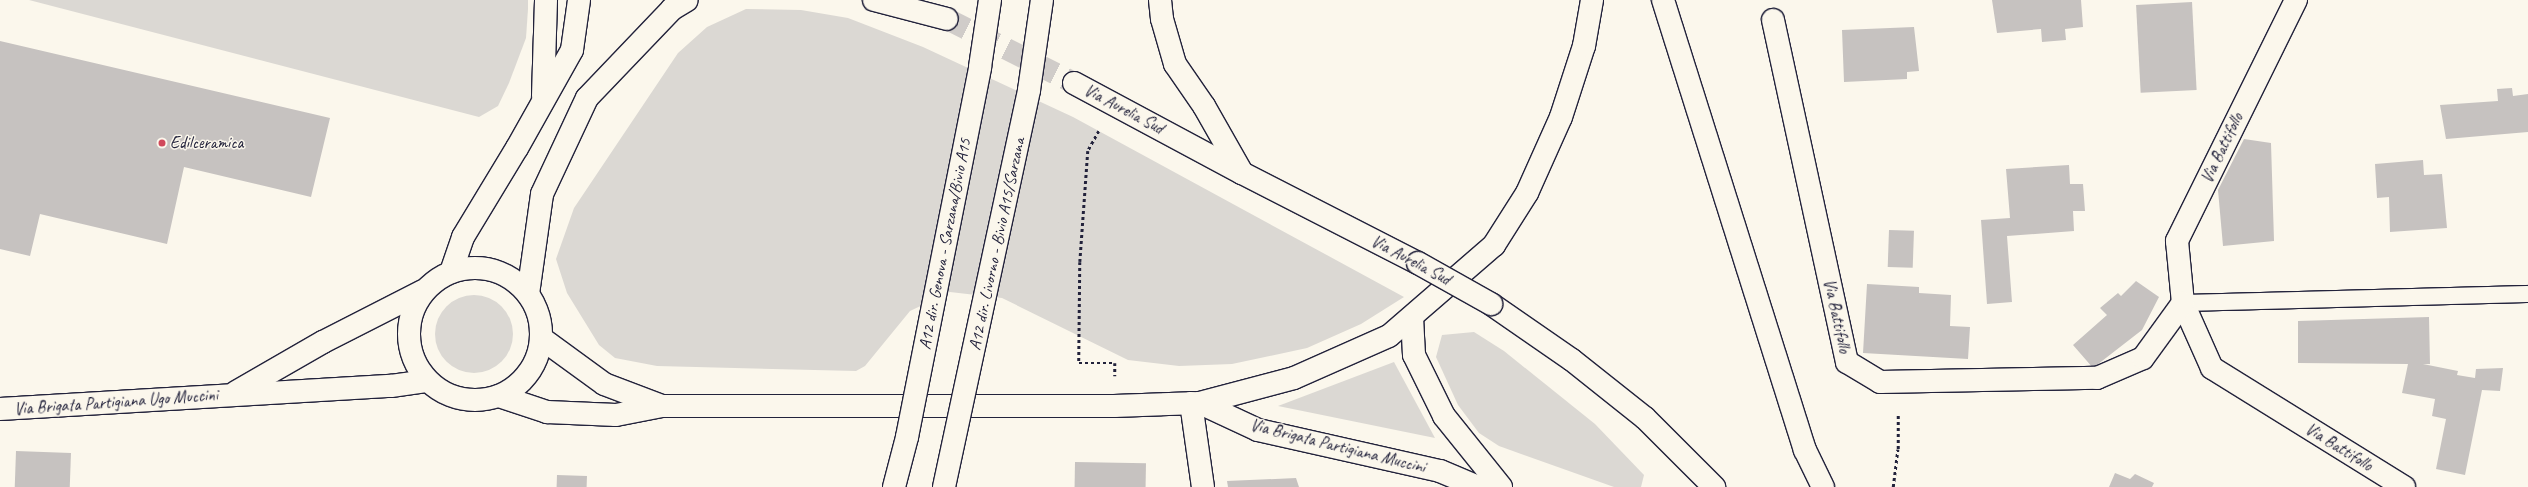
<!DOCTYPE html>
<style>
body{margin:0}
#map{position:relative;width:2528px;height:487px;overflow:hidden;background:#fbf7ec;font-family:Caveat,sans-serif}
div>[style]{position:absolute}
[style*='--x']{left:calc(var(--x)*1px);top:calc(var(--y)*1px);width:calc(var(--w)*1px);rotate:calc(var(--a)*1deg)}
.green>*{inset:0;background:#dbd8d3}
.round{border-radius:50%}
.building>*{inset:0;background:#c6c2c0;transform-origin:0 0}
.primary-tunnel>*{height:22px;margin-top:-11px;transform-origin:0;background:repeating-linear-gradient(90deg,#d0ccc9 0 22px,transparent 0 33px)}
.path>*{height:2.5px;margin-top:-1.25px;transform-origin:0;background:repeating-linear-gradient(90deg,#22223b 0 3px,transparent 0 6px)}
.roads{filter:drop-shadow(1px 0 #22223b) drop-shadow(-1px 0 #22223b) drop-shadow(0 1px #22223b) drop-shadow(0 -1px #22223b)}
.lane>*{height:16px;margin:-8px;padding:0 8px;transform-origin:8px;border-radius:8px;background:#fbf7ec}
.street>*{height:22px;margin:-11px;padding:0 11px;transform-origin:11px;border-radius:11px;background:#fbf7ec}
.secondary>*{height:22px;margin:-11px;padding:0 11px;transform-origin:11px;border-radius:11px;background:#fbf7ec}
.secondary>.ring{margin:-11px;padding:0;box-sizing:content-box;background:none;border:22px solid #fbf7ec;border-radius:50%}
.primary>*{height:22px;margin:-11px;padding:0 11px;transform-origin:11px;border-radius:11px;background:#fbf7ec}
.highway>*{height:22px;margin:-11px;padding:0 11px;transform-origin:11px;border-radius:11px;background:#fbf7ec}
.bridges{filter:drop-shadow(1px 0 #22223b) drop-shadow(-1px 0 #22223b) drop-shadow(0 1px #22223b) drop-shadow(0 -1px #22223b)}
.primary-bridge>*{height:22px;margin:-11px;padding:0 11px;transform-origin:11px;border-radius:11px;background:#fbf7ec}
.highway-bridge>*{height:22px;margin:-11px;padding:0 11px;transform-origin:11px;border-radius:11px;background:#fbf7ec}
.dots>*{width:11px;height:11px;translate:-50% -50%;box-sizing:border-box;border:2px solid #fbf7ec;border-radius:50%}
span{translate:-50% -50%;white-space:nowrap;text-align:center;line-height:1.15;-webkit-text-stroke:3px #fbf7ec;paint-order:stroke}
.street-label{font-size:17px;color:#22223b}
.poi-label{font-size:17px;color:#22223b}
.left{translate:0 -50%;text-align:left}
</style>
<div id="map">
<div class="green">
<div style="clip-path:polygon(29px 0,528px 0,528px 9px,526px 38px,509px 83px,498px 106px,479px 117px)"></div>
<div style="clip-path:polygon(746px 9px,801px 10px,848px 18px,923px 47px,1073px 117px,1404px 297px,1361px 324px,1307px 348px,1232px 364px,1179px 366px,1128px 360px,1002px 298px,950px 292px,910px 311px,865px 366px,856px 371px,657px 366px,615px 358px,599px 345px,567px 293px,556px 259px,574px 208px,678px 53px,707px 27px)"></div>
<div class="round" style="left:435px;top:295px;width:78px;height:78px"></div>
<div style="clip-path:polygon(1474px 332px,1504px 351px,1595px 424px,1644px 475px,1641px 487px,1614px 487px,1499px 446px,1479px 433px,1458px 405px,1436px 357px,1442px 335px)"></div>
<div style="clip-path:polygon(1394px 362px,1435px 438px,1278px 406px)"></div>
</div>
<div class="building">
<div style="clip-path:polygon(1992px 0,2081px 0,2083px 27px,2065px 29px,2066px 40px,2042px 42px,2041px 29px,1997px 33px)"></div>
<div style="left:2192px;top:2px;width:88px;height:56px;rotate:87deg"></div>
<div style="clip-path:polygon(1914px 27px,1919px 71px,1907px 72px,1907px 79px,1844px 82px,1842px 30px)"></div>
<div style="clip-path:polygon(0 41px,330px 118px,311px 197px,184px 167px,167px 244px,40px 214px,30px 256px,0 249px)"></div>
<div style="clip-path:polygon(2512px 88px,2513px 96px,2528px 94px,2528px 132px,2446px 139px,2440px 105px,2498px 101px,2497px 89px)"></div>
<div style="clip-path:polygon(2244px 139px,2271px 143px,2274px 241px,2223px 246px,2218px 190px)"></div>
<div style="clip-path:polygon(2423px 160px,2424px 175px,2442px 174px,2447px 228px,2390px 232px,2389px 197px,2377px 198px,2375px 164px)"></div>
<div style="clip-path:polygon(2069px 165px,2070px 184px,2083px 184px,2085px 211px,2073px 211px,2074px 231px,2007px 236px,2012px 302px,1987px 304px,1981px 220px,2010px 218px,2006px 169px)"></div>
<div style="left:1889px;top:230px;width:25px;height:37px;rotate:2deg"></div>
<div style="clip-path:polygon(2136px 281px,2159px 297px,2142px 330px,2093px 368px,2073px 345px,2107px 315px,2100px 308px,2118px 293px,2121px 296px)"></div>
<div style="clip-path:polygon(1867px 284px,1919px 287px,1919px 293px,1951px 295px,1950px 326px,1970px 327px,1968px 359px,1863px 353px)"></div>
<div style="clip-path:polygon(2429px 317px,2430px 364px,2423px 364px,2458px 371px,2457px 375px,2475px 378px,2476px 369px,2503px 368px,2500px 391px,2482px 390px,2465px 475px,2436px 469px,2446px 419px,2432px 416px,2435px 399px,2402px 393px,2408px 364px,2298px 363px,2298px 321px)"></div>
<div style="left:16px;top:451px;width:55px;height:36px;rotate:2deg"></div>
<div style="left:1075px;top:462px;width:71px;height:25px;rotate:1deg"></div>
<div style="clip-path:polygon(2115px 473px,2130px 479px,2135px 474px,2154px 483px,2152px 487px,2109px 487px)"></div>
<div style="left:557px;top:475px;width:30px;height:12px;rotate:2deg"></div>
<div style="clip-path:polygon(1296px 478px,1299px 487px,1228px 487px,1227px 481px)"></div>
</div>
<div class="primary-tunnel">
<div style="--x:947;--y:19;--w:142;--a:26.7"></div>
</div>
<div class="path">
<div style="--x:1099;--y:131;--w:23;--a:119"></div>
<div style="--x:1088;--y:151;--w:111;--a:94.1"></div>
<div style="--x:1080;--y:262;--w:101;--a:90.6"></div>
<div style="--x:1079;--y:363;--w:36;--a:0"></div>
<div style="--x:1115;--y:363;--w:13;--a:90"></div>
<div style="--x:1893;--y:487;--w:38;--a:-83"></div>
<div style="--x:1898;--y:449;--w:36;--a:-90"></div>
</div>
<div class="roads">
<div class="lane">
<div style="--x:2183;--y:303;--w:345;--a:-1.5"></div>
</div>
<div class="street">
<div style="--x:2296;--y:0;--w:269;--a:116.3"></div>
<div style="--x:2177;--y:241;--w:62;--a:84.5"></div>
<div style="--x:2183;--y:303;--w:71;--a:66"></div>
<div style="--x:2212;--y:368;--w:226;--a:31.8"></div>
<div style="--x:1773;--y:20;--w:350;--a:77.8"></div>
<div style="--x:1847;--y:362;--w:39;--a:31"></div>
<div style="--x:1880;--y:382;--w:217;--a:-1.1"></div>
<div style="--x:2097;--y:378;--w:50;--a:-23.5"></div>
<div style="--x:2143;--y:358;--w:68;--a:-54"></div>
<div style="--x:1412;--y:317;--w:38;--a:87"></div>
<div style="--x:1414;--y:355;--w:68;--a:63.8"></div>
<div style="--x:1444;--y:416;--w:91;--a:51.2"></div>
<div style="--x:1191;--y:403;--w:85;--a:81.9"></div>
<div style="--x:1200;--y:403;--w:64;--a:25"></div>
<div style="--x:1258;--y:430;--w:187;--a:12.7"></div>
<div style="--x:1440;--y:471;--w:41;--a:22.8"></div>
</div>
<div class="secondary">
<div style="--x:1160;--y:0;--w:19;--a:84"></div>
<div style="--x:1162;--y:19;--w:47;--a:73.9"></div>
<div style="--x:1175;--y:64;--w:51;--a:55.4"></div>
<div style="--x:1204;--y:106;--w:77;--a:60.4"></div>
<div style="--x:543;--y:96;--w:96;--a:-88.2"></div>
<div class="ring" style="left:409px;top:268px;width:110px;height:110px"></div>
<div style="--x:451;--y:272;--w:37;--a:-71"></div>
<div style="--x:463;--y:237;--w:104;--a:-58.8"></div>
<div style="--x:517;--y:148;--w:112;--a:-60.7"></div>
<div style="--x:572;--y:50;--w:50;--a:-82"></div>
<div style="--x:528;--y:294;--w:101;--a:-82"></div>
<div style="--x:542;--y:194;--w:106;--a:-64.9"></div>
<div style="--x:587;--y:98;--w:123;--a:-46.3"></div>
<div style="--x:672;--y:9;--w:17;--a:-31"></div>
<div style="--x:541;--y:338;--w:78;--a:36.1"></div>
<div style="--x:604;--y:384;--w:62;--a:20.8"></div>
<div style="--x:236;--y:392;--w:100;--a:-29.9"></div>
<div style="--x:323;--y:342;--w:112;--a:-27"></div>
<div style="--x:499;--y:396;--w:51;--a:18.4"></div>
<div style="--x:547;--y:412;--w:69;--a:2.5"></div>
<div style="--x:616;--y:415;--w:47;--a:-11.1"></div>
<div style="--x:662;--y:406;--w:452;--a:0"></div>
<div style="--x:1114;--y:406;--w:86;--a:-2"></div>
<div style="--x:1200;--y:403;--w:97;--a:-14.9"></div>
<div style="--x:1294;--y:378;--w:104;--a:-23.9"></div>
<div style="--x:1389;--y:336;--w:139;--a:-40.9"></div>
<div style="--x:1494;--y:245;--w:62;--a:-57.6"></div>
<div style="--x:1527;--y:193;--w:83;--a:-65.9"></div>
<div style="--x:1561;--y:117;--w:75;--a:-72.1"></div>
<div style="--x:1584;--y:46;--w:47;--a:-80.1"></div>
<div style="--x:0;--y:409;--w:392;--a:-3.4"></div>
<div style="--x:391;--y:386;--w:37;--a:-8"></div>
</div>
<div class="primary">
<div style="--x:874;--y:0;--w:75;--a:14.6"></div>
<div style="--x:1074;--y:83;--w:191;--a:28.2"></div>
<div style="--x:1242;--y:173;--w:198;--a:27.1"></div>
<div style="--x:1491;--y:304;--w:98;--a:34.7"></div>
<div style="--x:1572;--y:360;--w:93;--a:38.5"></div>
<div style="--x:1645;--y:418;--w:98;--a:45"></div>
</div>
<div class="highway">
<div style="--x:1663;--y:0;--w:472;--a:72.5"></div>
<div style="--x:1805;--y:450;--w:41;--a:64.1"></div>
</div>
</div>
<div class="bridges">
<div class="primary-bridge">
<div style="--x:1418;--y:263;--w:84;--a:29.3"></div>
</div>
<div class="highway-bridge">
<div style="--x:894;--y:487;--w:52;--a:-75.4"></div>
<div style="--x:907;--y:437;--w:377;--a:-78.8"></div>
<div style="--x:980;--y:67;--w:68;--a:-81.5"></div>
<div style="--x:944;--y:487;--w:406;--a:-77.9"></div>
<div style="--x:1029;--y:90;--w:91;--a:-81.8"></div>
</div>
</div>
<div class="dots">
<div style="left:162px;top:143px;background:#d1495b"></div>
</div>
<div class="street-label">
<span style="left:1124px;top:109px;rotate:28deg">Via Aurelia Sud</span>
<span style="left:2222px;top:148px;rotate:-64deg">Via Battifollo</span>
<span style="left:945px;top:244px;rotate:-79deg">A12 dir. Genova - Sarzana/Bivio A15</span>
<span style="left:997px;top:244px;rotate:-78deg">A12 dir. Livorno - Bivio A15/Sarzana</span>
<span style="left:1411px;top:260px;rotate:28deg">Via Aurelia Sud</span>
<span style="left:1837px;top:316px;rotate:78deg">Via Battifollo</span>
<span style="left:116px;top:402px;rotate:-4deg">Via Brigata Partigiana Ugo Muccini</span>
<span style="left:1338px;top:446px;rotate:14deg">Via Brigata Partigiana Muccini</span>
<span style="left:2339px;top:447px;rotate:32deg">Via Battifollo</span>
</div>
<div class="poi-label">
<span class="left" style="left:170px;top:143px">Edilceramica</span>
</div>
</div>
